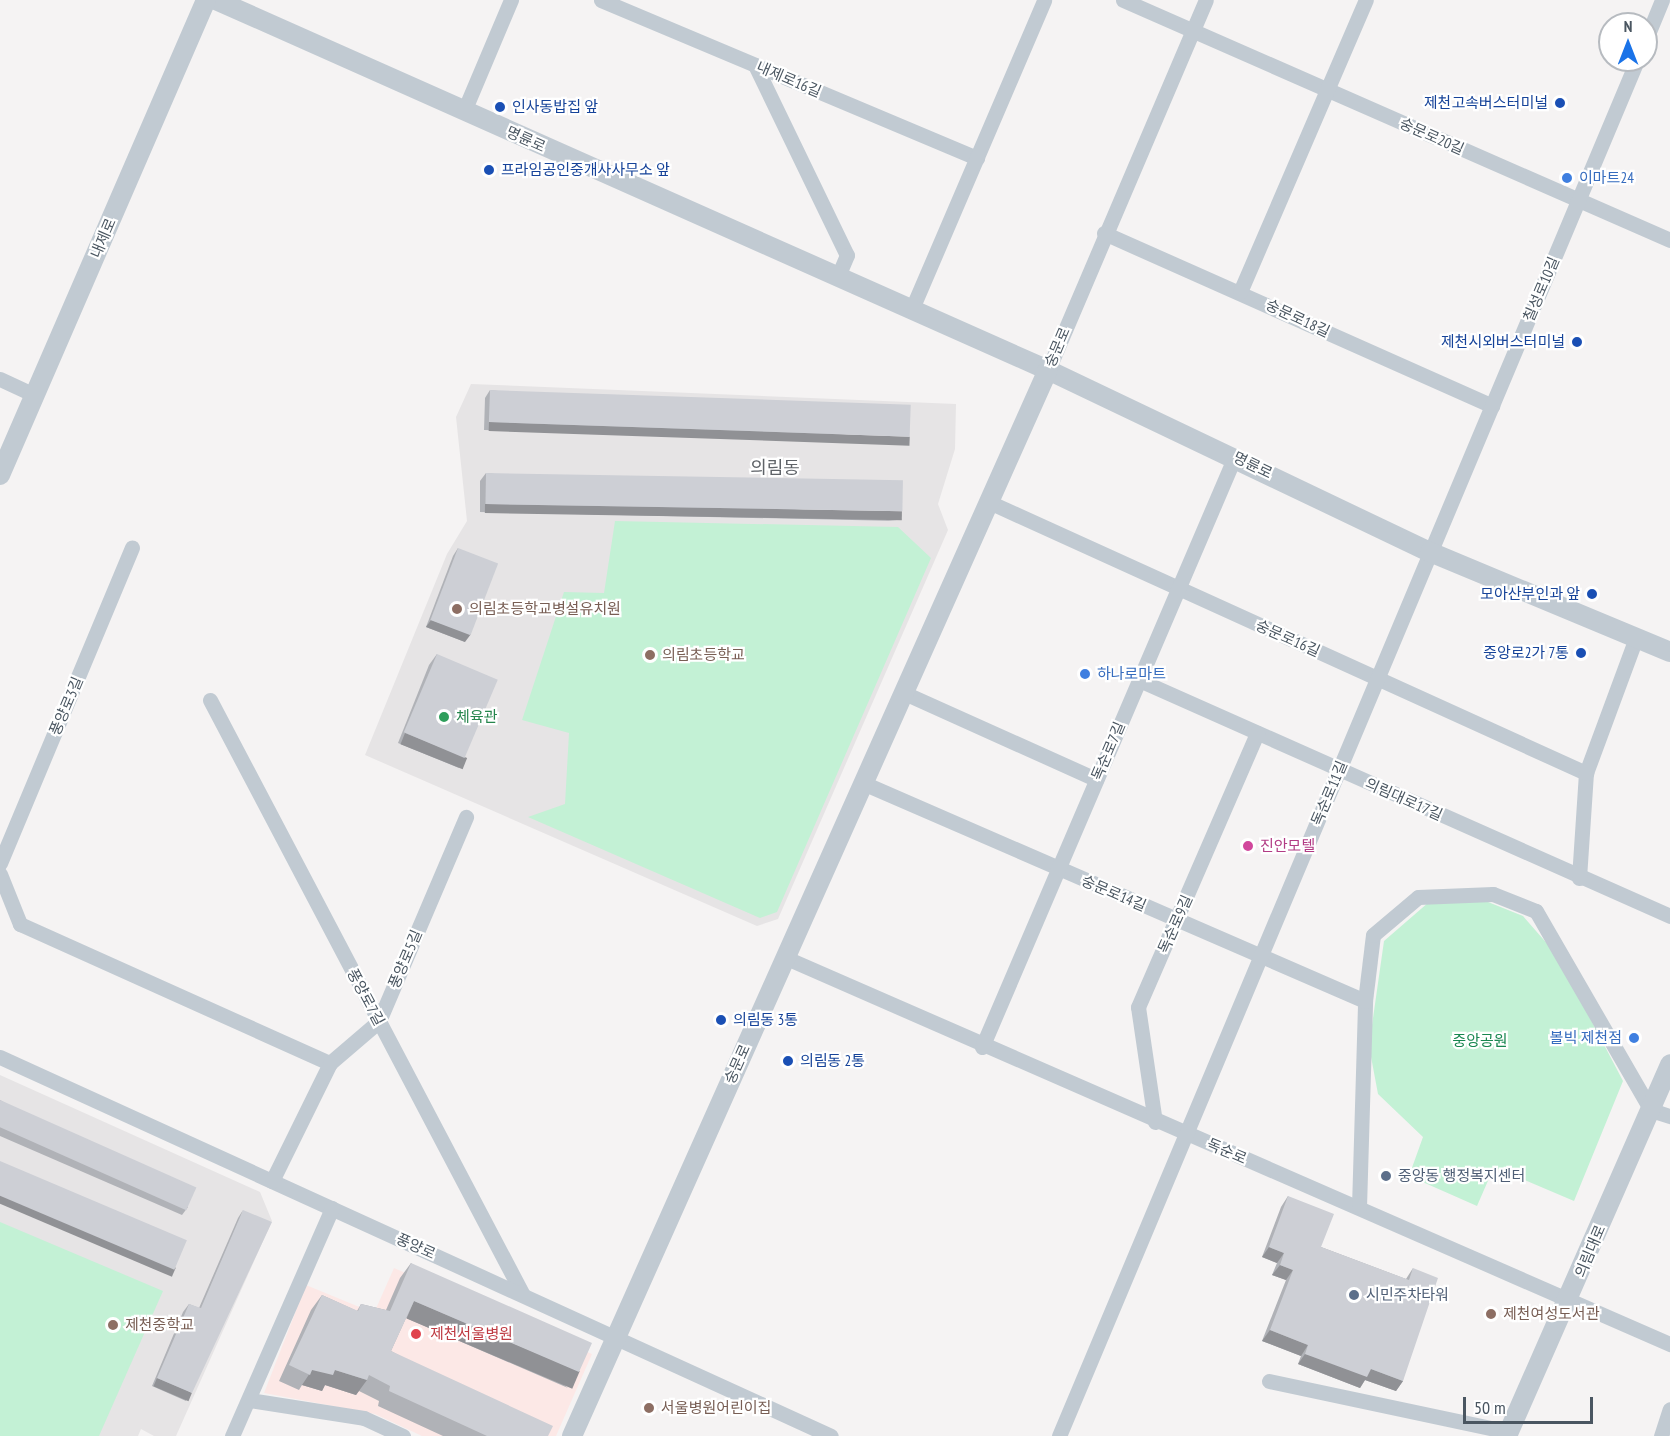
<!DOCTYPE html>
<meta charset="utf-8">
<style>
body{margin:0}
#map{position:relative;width:1670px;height:1436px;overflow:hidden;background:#f5f3f3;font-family:"PT Sans Narrow","Noto Sans KR",sans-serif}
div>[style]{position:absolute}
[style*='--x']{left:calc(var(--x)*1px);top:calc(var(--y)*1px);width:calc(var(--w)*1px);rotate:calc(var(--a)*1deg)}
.education>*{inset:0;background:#e6e4e5}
.medical>*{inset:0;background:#fce8e6}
.green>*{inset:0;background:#c3f1d5}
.minor>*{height:15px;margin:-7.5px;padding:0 7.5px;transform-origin:7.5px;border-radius:7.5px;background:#c1cad2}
.tertiary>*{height:20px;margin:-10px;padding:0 10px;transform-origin:10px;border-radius:10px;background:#c1cad2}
.wall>*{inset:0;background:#b0b2b7}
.shaded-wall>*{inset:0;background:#909195;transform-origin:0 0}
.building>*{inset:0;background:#cdcfd5;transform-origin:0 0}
.dots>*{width:16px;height:16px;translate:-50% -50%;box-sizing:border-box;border:3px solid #fff;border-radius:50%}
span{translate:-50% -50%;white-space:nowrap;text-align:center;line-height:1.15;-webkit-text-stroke:4.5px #fff;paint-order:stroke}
.street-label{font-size:15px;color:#4a5661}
.transit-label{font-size:15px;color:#164399}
.right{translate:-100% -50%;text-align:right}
.left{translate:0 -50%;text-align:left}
.shop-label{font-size:15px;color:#366cbe}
.education-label{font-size:15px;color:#785e54}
.leisure-label{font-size:15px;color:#27864d}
.hotel-label{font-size:15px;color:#b23c85}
.park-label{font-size:15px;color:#17864f}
.service-label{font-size:15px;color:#4e5e75}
.health-label{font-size:15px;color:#be3a42}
.quarter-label{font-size:18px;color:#5f6368}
.north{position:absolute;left:1598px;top:12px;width:60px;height:60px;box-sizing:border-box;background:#fff;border:2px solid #b7bbc0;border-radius:50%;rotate:0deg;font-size:16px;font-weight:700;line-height:24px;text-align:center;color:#4a5661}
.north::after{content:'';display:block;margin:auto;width:21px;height:27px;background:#1a73e8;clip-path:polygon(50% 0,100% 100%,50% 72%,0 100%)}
.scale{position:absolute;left:1463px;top:1397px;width:130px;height:27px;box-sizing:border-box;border:3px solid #4a5661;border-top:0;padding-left:8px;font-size:18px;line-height:21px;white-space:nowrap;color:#4a5661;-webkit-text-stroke:4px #fff;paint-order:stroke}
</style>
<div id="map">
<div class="education">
<div style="clip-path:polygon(471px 384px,956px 404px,955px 449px,938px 504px,948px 530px,778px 919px,757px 926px,365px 755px,447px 554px,467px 521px,456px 417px)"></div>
<div style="clip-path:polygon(0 1075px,260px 1192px,272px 1221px,176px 1436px,154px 1436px,141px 1429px,138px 1436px,0 1436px)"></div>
</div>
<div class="medical">
<div style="clip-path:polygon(394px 1268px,592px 1354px,556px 1436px,422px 1436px,375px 1414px,264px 1393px,306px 1285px,374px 1313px)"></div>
</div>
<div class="green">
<div style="clip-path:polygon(615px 521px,898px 527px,931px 558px,777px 912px,760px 918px,528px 817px,565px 804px,569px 733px,522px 720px,564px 592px,604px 593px)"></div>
<div style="clip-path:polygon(1429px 902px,1488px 902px,1523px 916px,1557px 955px,1623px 1081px,1574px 1201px,1494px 1167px,1477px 1206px,1409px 1176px,1423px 1137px,1378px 1094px,1369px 1046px,1384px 941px)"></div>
<div style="clip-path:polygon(0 1222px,163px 1291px,99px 1436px,0 1436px)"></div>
</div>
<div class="minor">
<div style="--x:601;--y:0;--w:408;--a:22.8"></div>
<div style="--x:1123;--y:0;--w:597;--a:23.69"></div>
<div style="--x:1646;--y:39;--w:42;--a:-67.7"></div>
<div style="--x:755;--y:65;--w:211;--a:64.2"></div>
<div style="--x:847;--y:255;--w:25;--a:113"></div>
<div style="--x:464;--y:111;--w:121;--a:-67.1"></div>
<div style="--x:1104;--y:233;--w:425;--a:24"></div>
<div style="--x:1240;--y:292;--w:318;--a:-66.7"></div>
<div style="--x:911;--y:311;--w:338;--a:-66.8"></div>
<div style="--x:1048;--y:370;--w:402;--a:-66.9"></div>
<div style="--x:0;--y:379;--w:38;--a:25"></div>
<div style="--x:989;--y:502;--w:656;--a:24.42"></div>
<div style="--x:1139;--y:680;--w:581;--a:23.96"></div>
<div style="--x:902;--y:692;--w:213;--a:24.2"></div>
<div style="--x:210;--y:700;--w:672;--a:62.25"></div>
<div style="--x:863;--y:783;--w:547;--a:23.47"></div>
<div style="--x:0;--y:863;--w:342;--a:-67.3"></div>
<div style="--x:0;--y:874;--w:54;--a:68.2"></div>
<div style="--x:20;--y:924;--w:340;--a:24.2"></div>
<div style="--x:1579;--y:878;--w:105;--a:-86.2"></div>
<div style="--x:1586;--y:773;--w:144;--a:-69.7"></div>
<div style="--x:784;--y:957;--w:967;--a:23.6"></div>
<div style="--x:982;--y:1047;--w:643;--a:-66.82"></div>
<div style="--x:0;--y:1057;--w:913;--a:24.52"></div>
<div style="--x:1155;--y:1122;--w:116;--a:-98.4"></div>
<div style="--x:1138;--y:1007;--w:299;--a:-66.5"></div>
<div style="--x:272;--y:1181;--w:131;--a:-63.8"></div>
<div style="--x:330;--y:1063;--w:65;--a:-40.6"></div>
<div style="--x:379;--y:1021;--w:222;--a:-66.9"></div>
<div style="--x:1359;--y:1207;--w:206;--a:-88.3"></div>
<div style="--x:1365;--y:1001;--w:66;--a:-83.1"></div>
<div style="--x:1373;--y:935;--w:59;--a:-40.2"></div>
<div style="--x:1418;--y:897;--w:75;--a:-2.3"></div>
<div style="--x:1493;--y:894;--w:46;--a:21.6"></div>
<div style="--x:1536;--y:911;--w:230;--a:60"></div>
<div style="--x:1651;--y:1110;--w:20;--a:18"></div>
<div style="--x:1269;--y:1381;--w:245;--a:12"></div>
<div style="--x:249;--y:1400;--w:116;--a:8.9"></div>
<div style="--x:364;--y:1418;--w:43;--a:24.8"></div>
<div style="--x:232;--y:1436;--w:249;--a:-66.3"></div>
<div style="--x:1059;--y:1436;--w:1492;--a:-67.21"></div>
<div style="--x:1661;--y:1436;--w:28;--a:-72"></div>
</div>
<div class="tertiary">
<div style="--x:216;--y:0;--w:911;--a:23.98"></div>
<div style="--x:1048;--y:370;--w:423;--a:25.5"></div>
<div style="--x:1430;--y:552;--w:260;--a:22.6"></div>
<div style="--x:0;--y:475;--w:518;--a:-66.55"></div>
<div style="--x:572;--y:1436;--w:1167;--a:-65.94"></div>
<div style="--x:1507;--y:1436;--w:406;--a:-66.3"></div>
</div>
<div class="wall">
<div style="clip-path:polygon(490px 390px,904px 442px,484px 430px,485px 398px)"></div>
<div style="clip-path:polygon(486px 473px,897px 521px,480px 512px,480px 481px)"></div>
<div style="clip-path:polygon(458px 548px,465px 642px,426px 627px,453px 556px)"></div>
<div style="clip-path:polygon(437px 654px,459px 768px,398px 743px,429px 665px)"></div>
<div style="clip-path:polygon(0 1100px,188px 1207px,182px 1215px,0 1136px)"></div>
<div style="clip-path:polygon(1288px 1196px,1321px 1247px,1406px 1279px,1413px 1268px,1403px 1381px,1396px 1391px,1365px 1380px,1360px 1388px,1298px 1364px,1301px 1356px,1262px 1341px,1286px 1280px,1272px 1275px,1277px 1263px,1262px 1257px,1281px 1207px)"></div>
<div style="clip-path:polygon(243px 1210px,186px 1401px,152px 1386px,183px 1312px,189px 1304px,199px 1308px,238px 1218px)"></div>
<div style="clip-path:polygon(411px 1263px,568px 1388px,406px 1318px,391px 1351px,548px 1436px,443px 1436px,378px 1406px,379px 1401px,359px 1391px,356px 1395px,325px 1385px,322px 1391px,302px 1385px,299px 1390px,279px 1381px,311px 1310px,322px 1295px,357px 1311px,361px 1304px,386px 1310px,400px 1278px)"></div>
</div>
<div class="shaded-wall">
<div style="left:489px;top:422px;width:421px;height:9px;rotate:2deg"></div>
<div style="left:485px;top:504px;width:417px;height:9px;rotate:1deg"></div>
<div style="clip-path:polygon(431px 620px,471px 634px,465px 642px,426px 627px)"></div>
<div style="left:405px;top:733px;width:67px;height:12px;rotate:22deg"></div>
<div style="left:0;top:1193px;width:191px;height:10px;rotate:23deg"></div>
<div style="clip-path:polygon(1269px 1247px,1284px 1253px,1277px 1263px,1262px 1257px)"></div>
<div style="clip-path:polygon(1280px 1265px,1293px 1270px,1286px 1280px,1272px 1275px)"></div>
<div style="left:414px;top:1301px;width:180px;height:19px;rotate:23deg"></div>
<div style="clip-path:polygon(1270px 1330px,1308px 1345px,1301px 1356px,1262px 1341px)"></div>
<div style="clip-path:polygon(1305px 1354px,1371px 1369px,1403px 1381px,1396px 1391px,1365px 1380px,1360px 1388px,1298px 1364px)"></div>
<div style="clip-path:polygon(312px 1370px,335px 1370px,367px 1380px,356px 1395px,325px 1385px,322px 1391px,302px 1385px)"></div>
<div style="left:157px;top:1378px;width:38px;height:9px;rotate:23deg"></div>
</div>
<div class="building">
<div style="left:490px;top:390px;width:421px;height:32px;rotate:2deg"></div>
<div style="left:486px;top:473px;width:417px;height:31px;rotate:1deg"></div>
<div style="left:458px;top:548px;width:43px;height:77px;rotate:21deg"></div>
<div style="left:437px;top:654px;width:66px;height:85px;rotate:23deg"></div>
<div style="left:0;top:1100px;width:215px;height:25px;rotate:24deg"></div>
<div style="left:0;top:1161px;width:203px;height:32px;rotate:23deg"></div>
<div style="clip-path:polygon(1288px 1196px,1334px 1214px,1321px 1247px,1409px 1280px,1413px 1268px,1438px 1278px,1403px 1381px,1371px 1369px,1367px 1377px,1305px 1354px,1308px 1345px,1270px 1330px,1293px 1270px,1280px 1265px,1284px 1253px,1269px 1247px)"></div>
<div style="clip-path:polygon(243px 1210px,272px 1222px,192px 1393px,157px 1378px,189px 1304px,201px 1308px)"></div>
<div style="clip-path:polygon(411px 1263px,592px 1343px,579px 1372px,414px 1301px,391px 1351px,553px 1426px,548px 1436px,487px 1436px,389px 1391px,390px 1386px,369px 1375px,367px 1380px,335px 1370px,333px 1375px,312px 1370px,310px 1375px,289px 1365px,322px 1295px,358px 1311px,361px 1304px,390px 1311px)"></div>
</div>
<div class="dots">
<div style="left:1560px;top:103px;background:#1a4fb4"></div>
<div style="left:500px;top:107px;background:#1a4fb4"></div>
<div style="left:489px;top:170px;background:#1a4fb4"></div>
<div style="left:1567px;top:178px;background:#3f7fe0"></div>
<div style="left:1577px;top:342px;background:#1a4fb4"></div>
<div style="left:1592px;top:594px;background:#1a4fb4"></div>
<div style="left:457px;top:609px;background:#8d6e63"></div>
<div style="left:1581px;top:653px;background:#1a4fb4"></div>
<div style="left:650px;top:655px;background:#8d6e63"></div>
<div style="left:1085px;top:674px;background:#3f7fe0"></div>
<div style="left:444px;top:717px;background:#2e9e5b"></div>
<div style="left:1248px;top:846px;background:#d1479c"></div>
<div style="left:721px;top:1020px;background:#1a4fb4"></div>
<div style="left:1634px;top:1038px;background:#3f7fe0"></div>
<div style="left:788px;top:1061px;background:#1a4fb4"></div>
<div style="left:1386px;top:1176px;background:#5c6f8a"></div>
<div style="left:1354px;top:1295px;background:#5c6f8a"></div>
<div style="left:1491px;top:1314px;background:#8d6e63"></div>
<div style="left:113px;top:1325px;background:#8d6e63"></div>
<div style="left:416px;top:1334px;background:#e0444e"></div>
<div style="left:649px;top:1408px;background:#8d6e63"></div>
</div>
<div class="street-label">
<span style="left:789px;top:79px;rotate:23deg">내제로16길</span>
<span style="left:1432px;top:136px;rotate:24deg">숭문로20길</span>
<span style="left:526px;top:139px;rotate:24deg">명륜로</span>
<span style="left:103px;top:238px;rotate:-67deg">내제로</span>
<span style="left:1541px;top:289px;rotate:-67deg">칠성로10길</span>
<span style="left:1298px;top:318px;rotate:25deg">숭문로18길</span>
<span style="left:1057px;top:347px;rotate:-67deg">숭문로</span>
<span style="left:1253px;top:465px;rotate:26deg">명륜로</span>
<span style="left:1288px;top:638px;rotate:24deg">숭문로16길</span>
<span style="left:66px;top:706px;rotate:-67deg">풍양로3길</span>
<span style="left:1108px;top:751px;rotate:-67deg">독순로7길</span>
<span style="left:1329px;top:793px;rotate:-67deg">독순로11길</span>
<span style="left:1404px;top:799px;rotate:24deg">의림대로17길</span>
<span style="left:1114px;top:893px;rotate:23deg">숭문로14길</span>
<span style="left:1175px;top:924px;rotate:-66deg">독순로9길</span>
<span style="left:405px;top:959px;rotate:-67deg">풍양로5길</span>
<span style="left:366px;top:997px;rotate:62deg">풍양로7길</span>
<span style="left:737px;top:1064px;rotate:-66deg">숭문로</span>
<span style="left:1227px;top:1151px;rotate:23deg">독순로</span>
<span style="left:416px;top:1246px;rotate:24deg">풍양로</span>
<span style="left:1590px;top:1251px;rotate:-67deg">의림대로</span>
</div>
<div class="transit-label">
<span class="right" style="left:1548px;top:103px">제천고속버스터미널</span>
<span class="left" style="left:512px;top:107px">인사동밥집 앞</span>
<span class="left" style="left:501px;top:170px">프라임공인중개사사무소 앞</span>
<span class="right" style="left:1565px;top:342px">제천시외버스터미널</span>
<span class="right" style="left:1580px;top:594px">모아산부인과 앞</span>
<span class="right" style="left:1569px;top:653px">중앙로2가 7통</span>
<span class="left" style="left:733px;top:1020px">의림동 3통</span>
<span class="left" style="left:800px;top:1061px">의림동 2통</span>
</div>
<div class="shop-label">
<span class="left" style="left:1579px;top:178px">이마트24</span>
<span class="left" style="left:1097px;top:674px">하나로마트</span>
<span class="right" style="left:1622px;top:1038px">볼빅 제천점</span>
</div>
<div class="education-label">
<span class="left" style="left:469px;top:609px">의림초등학교병설유치원</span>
<span class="left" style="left:662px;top:655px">의림초등학교</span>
<span class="left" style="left:1503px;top:1314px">제천여성도서관</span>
<span class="left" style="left:125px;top:1325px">제천중학교</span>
<span class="left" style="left:661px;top:1408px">서울병원어린이집</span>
</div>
<div class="leisure-label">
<span class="left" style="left:456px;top:717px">체육관</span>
</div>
<div class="hotel-label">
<span class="left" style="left:1260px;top:846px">진안모텔</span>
</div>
<div class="park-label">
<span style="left:1480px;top:1041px">중앙공원</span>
</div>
<div class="service-label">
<span class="left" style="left:1398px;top:1176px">중앙동 행정복지센터</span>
<span class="left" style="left:1366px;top:1295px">시민주차타워</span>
</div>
<div class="health-label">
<span class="left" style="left:430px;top:1334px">제천서울병원</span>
</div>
<div class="quarter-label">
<span style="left:775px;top:468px">의림동</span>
</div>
<div class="north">N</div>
<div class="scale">50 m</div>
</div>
